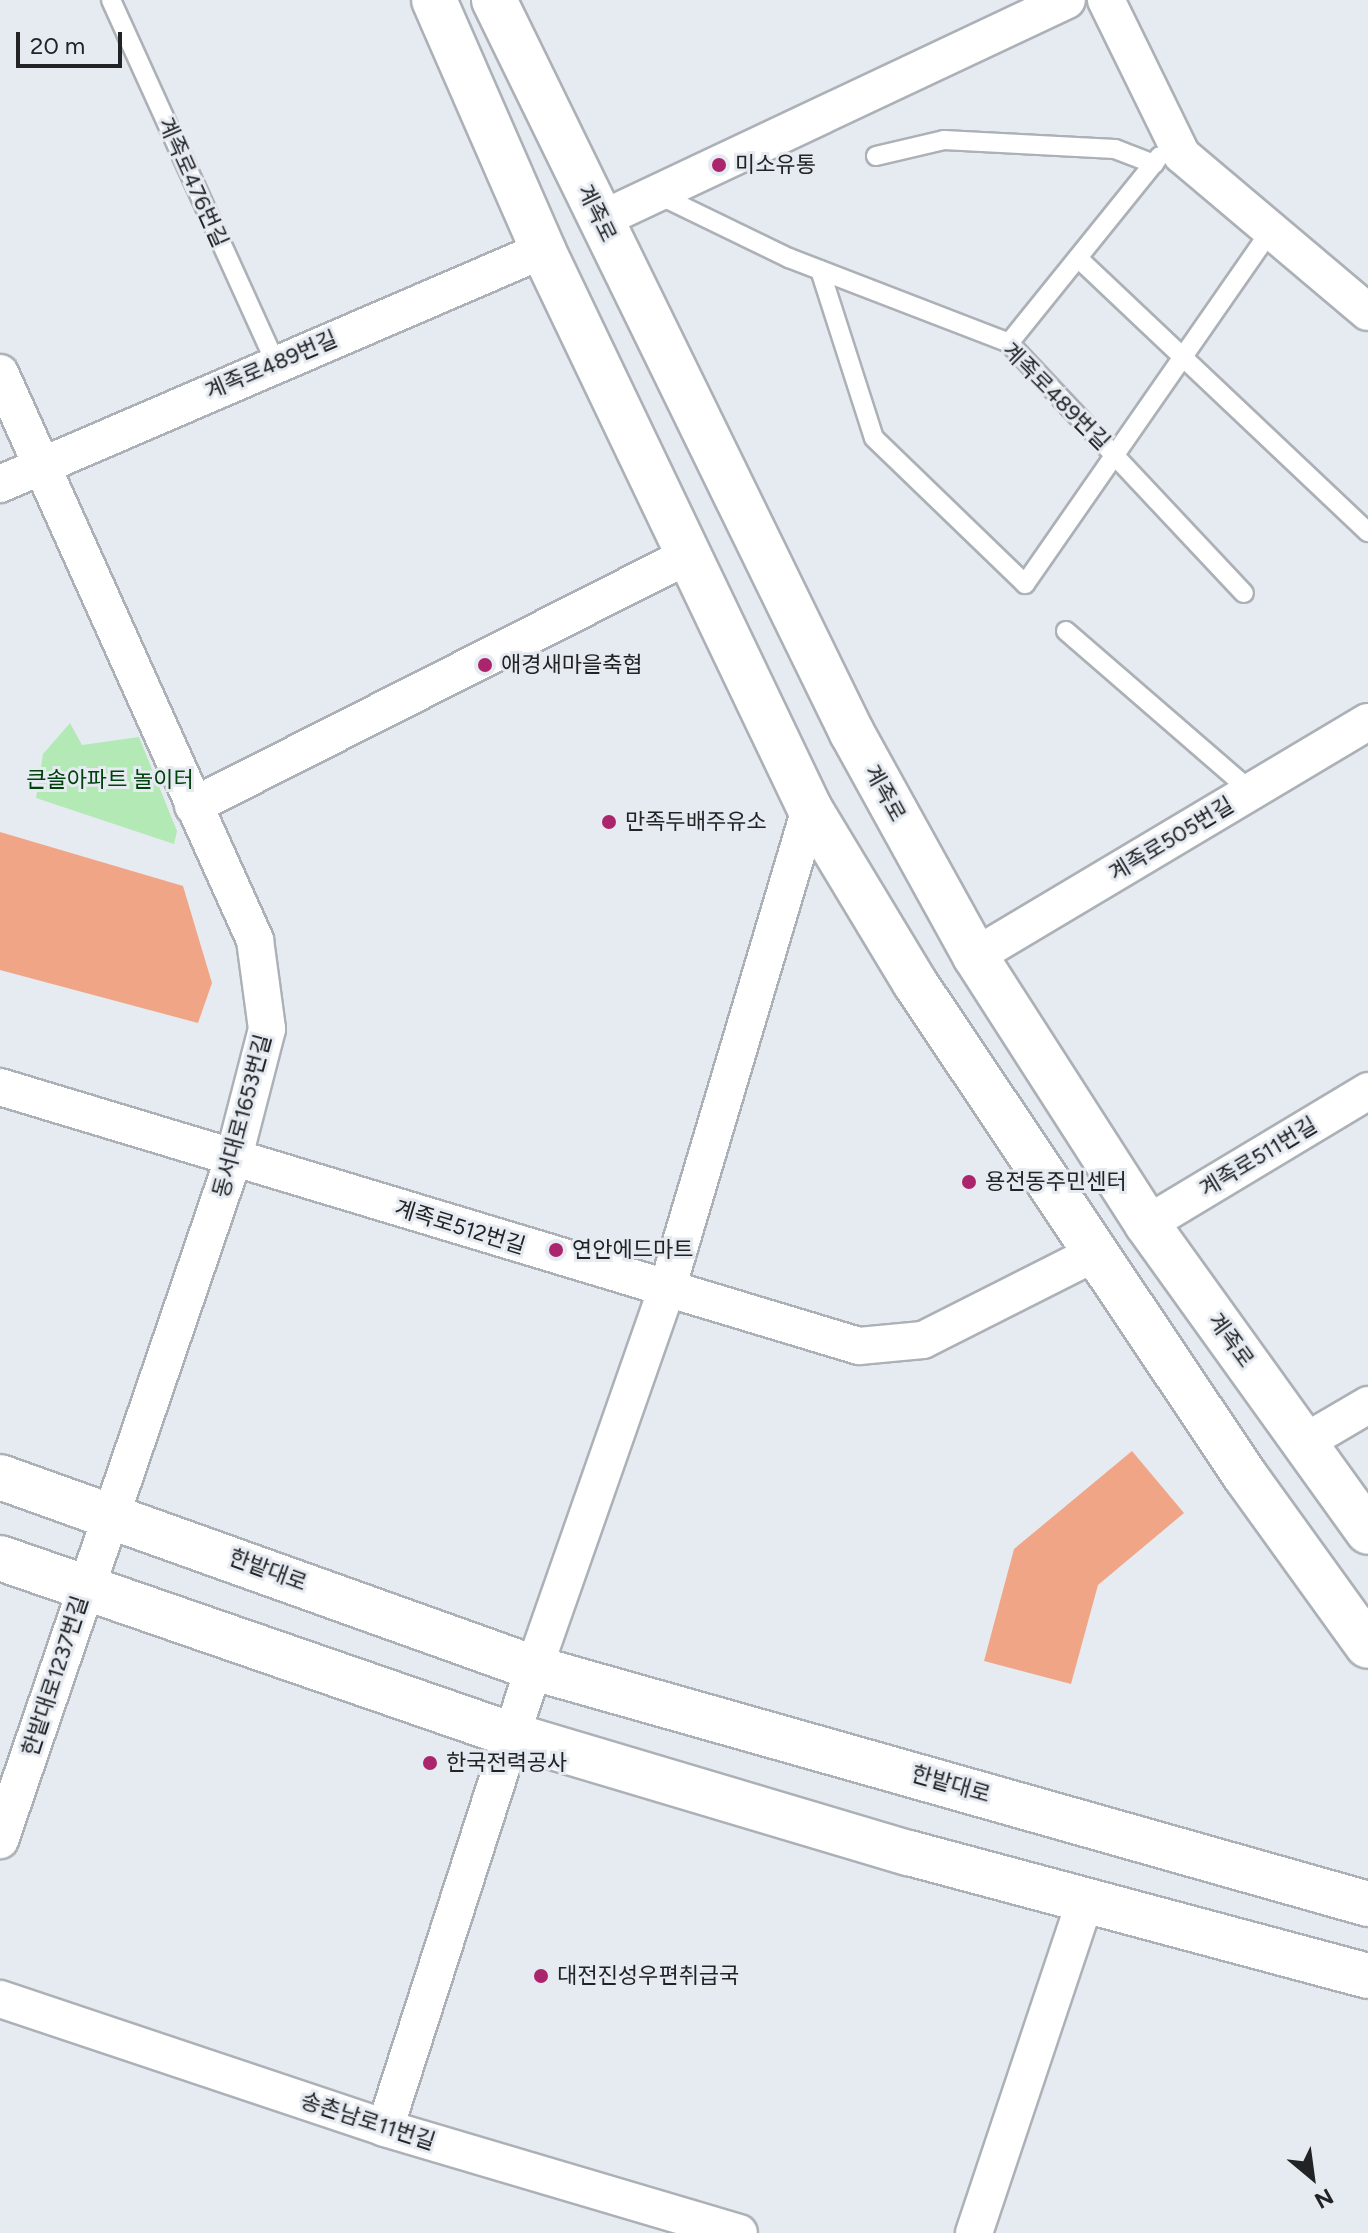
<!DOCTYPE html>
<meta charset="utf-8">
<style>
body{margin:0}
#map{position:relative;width:1368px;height:2233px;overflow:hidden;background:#e6ebf2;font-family:Figtree,"Noto Sans KR",sans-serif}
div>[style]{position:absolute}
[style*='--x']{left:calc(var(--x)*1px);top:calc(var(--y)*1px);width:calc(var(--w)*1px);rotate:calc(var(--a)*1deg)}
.green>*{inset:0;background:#b2e9b4}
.building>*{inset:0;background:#f0a686}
.roads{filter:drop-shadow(2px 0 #acb1b7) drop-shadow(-2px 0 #acb1b7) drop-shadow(0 2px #acb1b7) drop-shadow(0 -2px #acb1b7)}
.service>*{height:18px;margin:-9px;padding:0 9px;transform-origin:9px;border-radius:9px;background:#fff}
.minor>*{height:36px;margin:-18px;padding:0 18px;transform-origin:18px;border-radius:18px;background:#fff}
.secondary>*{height:44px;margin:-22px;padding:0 22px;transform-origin:22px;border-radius:22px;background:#fff}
.primary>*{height:44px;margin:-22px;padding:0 22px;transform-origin:22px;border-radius:22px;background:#fff}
.dots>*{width:22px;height:22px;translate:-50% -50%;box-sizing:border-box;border:4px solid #e6ebf2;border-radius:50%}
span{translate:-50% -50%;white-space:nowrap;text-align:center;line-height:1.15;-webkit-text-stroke:6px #e6ebf2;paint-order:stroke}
.poi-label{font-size:22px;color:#212325}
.left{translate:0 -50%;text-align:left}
.street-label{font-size:22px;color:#212325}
.park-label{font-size:22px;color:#00410c}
.north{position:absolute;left:1272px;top:2137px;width:80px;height:80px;-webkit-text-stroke:6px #e6ebf2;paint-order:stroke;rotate:151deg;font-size:22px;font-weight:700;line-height:32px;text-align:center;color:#212325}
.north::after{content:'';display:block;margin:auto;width:28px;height:36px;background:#212325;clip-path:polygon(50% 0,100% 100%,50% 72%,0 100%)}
.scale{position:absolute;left:16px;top:32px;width:106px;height:36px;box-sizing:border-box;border:4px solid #212325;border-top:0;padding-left:10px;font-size:24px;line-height:28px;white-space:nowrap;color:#212325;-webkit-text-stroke:6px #e6ebf2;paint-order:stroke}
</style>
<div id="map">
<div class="green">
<div style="clip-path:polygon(70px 723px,82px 745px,139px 737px,177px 831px,174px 844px,36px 798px,43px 754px)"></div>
</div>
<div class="building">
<div style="clip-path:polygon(0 832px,183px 886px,212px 983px,198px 1023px,0 970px)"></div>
<div style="clip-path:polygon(1132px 1451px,1184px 1513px,1098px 1585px,1071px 1684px,984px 1661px,1014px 1549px)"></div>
</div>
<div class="roads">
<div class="service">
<div style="--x:111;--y:0;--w:399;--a:65.6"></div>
<div style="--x:876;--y:156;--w:70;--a:-13.2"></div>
<div style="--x:944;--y:140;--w:171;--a:3"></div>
<div style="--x:1115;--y:149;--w:42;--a:21"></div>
<div style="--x:657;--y:194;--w:147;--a:25.9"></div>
<div style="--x:789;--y:258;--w:236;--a:21.1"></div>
<div style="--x:1009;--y:343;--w:343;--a:46.8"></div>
<div style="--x:1078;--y:258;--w:399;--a:43.4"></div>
<div style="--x:820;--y:270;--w:176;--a:72.2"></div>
<div style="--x:874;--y:438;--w:210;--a:44"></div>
<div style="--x:1025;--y:584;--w:431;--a:-55.2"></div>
<div style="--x:1009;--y:343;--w:240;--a:-51.1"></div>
<div style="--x:1066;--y:631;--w:245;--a:40.9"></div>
</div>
<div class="minor">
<div style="--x:1106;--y:0;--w:173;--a:63.9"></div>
<div style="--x:1182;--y:155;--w:243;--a:40.2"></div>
<div style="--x:600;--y:220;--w:516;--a:-25.22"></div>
<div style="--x:0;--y:373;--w:622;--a:65.78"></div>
<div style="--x:255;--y:940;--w:90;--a:82.3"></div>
<div style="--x:267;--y:1029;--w:135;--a:104.5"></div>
<div style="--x:233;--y:1160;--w:719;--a:108.91"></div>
<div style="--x:0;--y:484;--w:591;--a:-23.31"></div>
<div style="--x:193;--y:806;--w:554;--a:-26.84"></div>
<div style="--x:975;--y:956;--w:457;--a:-30.8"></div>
<div style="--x:0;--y:1087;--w:897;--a:16.78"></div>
<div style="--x:859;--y:1346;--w:64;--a:-5.4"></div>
<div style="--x:923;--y:1340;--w:193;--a:-26.8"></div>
<div style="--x:1147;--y:1224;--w:258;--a:-31"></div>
<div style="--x:1305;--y:1442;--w:73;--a:-30.4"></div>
<div style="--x:0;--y:1999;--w:406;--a:18.5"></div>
<div style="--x:385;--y:2128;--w:369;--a:16.5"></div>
<div style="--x:385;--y:2128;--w:484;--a:-72.1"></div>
<div style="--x:534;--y:1668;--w:402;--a:-70.7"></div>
<div style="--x:667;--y:1289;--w:501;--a:-73.41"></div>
<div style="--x:974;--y:2233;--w:349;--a:-71.5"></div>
</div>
<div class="secondary">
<div style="--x:434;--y:0;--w:273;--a:66.4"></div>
<div style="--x:543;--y:250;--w:619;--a:64.47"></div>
<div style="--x:810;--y:809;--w:203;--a:58.9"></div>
<div style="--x:915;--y:983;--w:595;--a:56.18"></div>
<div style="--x:1246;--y:1477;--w:208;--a:54.2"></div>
<div style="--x:494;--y:0;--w:816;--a:63.97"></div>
<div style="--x:852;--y:733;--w:255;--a:61.1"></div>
<div style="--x:975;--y:956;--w:318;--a:57.3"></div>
<div style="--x:1147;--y:1224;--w:379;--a:54.3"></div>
</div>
<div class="primary">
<div style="--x:0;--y:1477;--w:567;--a:19.68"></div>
<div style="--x:534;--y:1668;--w:867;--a:15.8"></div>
<div style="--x:0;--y:1558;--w:542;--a:19.07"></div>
<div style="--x:512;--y:1735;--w:414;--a:16.6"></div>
<div style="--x:909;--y:1853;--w:475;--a:15"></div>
</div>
</div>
<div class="dots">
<div style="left:719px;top:165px;background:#ab256c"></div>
<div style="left:485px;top:665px;background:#ab256c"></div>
<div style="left:609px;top:822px;background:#ab256c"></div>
<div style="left:969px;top:1182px;background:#ab256c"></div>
<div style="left:556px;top:1250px;background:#ab256c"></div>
<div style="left:430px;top:1763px;background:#ab256c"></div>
<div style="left:541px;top:1976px;background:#ab256c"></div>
</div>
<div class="poi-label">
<span class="left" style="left:735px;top:165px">미소유통</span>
<span class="left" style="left:501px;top:665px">애경새마을축협</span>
<span class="left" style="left:625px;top:822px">만족두배주유소</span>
<span class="left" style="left:985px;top:1182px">용전동주민센터</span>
<span class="left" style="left:572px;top:1250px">연안에드마트</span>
<span class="left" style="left:446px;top:1763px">한국전력공사</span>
<span class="left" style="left:557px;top:1976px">대전진성우편취급국</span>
</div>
<div class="street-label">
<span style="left:193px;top:182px;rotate:66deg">계족로476번길</span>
<span style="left:597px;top:213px;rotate:64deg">계족로</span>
<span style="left:271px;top:365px;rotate:-23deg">계족로489번길</span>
<span style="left:1056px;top:396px;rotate:45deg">계족로489번길</span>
<span style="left:885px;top:793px;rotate:61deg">계족로</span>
<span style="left:1171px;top:839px;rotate:-31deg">계족로505번길</span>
<span style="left:242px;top:1116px;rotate:-75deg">동서대로1653번길</span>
<span style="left:1258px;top:1157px;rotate:-31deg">계족로511번길</span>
<span style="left:460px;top:1227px;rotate:17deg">계족로512번길</span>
<span style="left:1231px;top:1340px;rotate:54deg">계족로</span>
<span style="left:268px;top:1570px;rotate:20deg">한밭대로</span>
<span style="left:55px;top:1676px;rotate:-72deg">한밭대로1237번길</span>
<span style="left:951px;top:1784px;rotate:16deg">한밭대로</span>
<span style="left:368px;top:2121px;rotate:18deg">송촌남로11번길</span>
</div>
<div class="park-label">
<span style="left:110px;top:780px">큰솔아파트 놀이터</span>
</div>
<div class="north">N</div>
<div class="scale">20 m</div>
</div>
